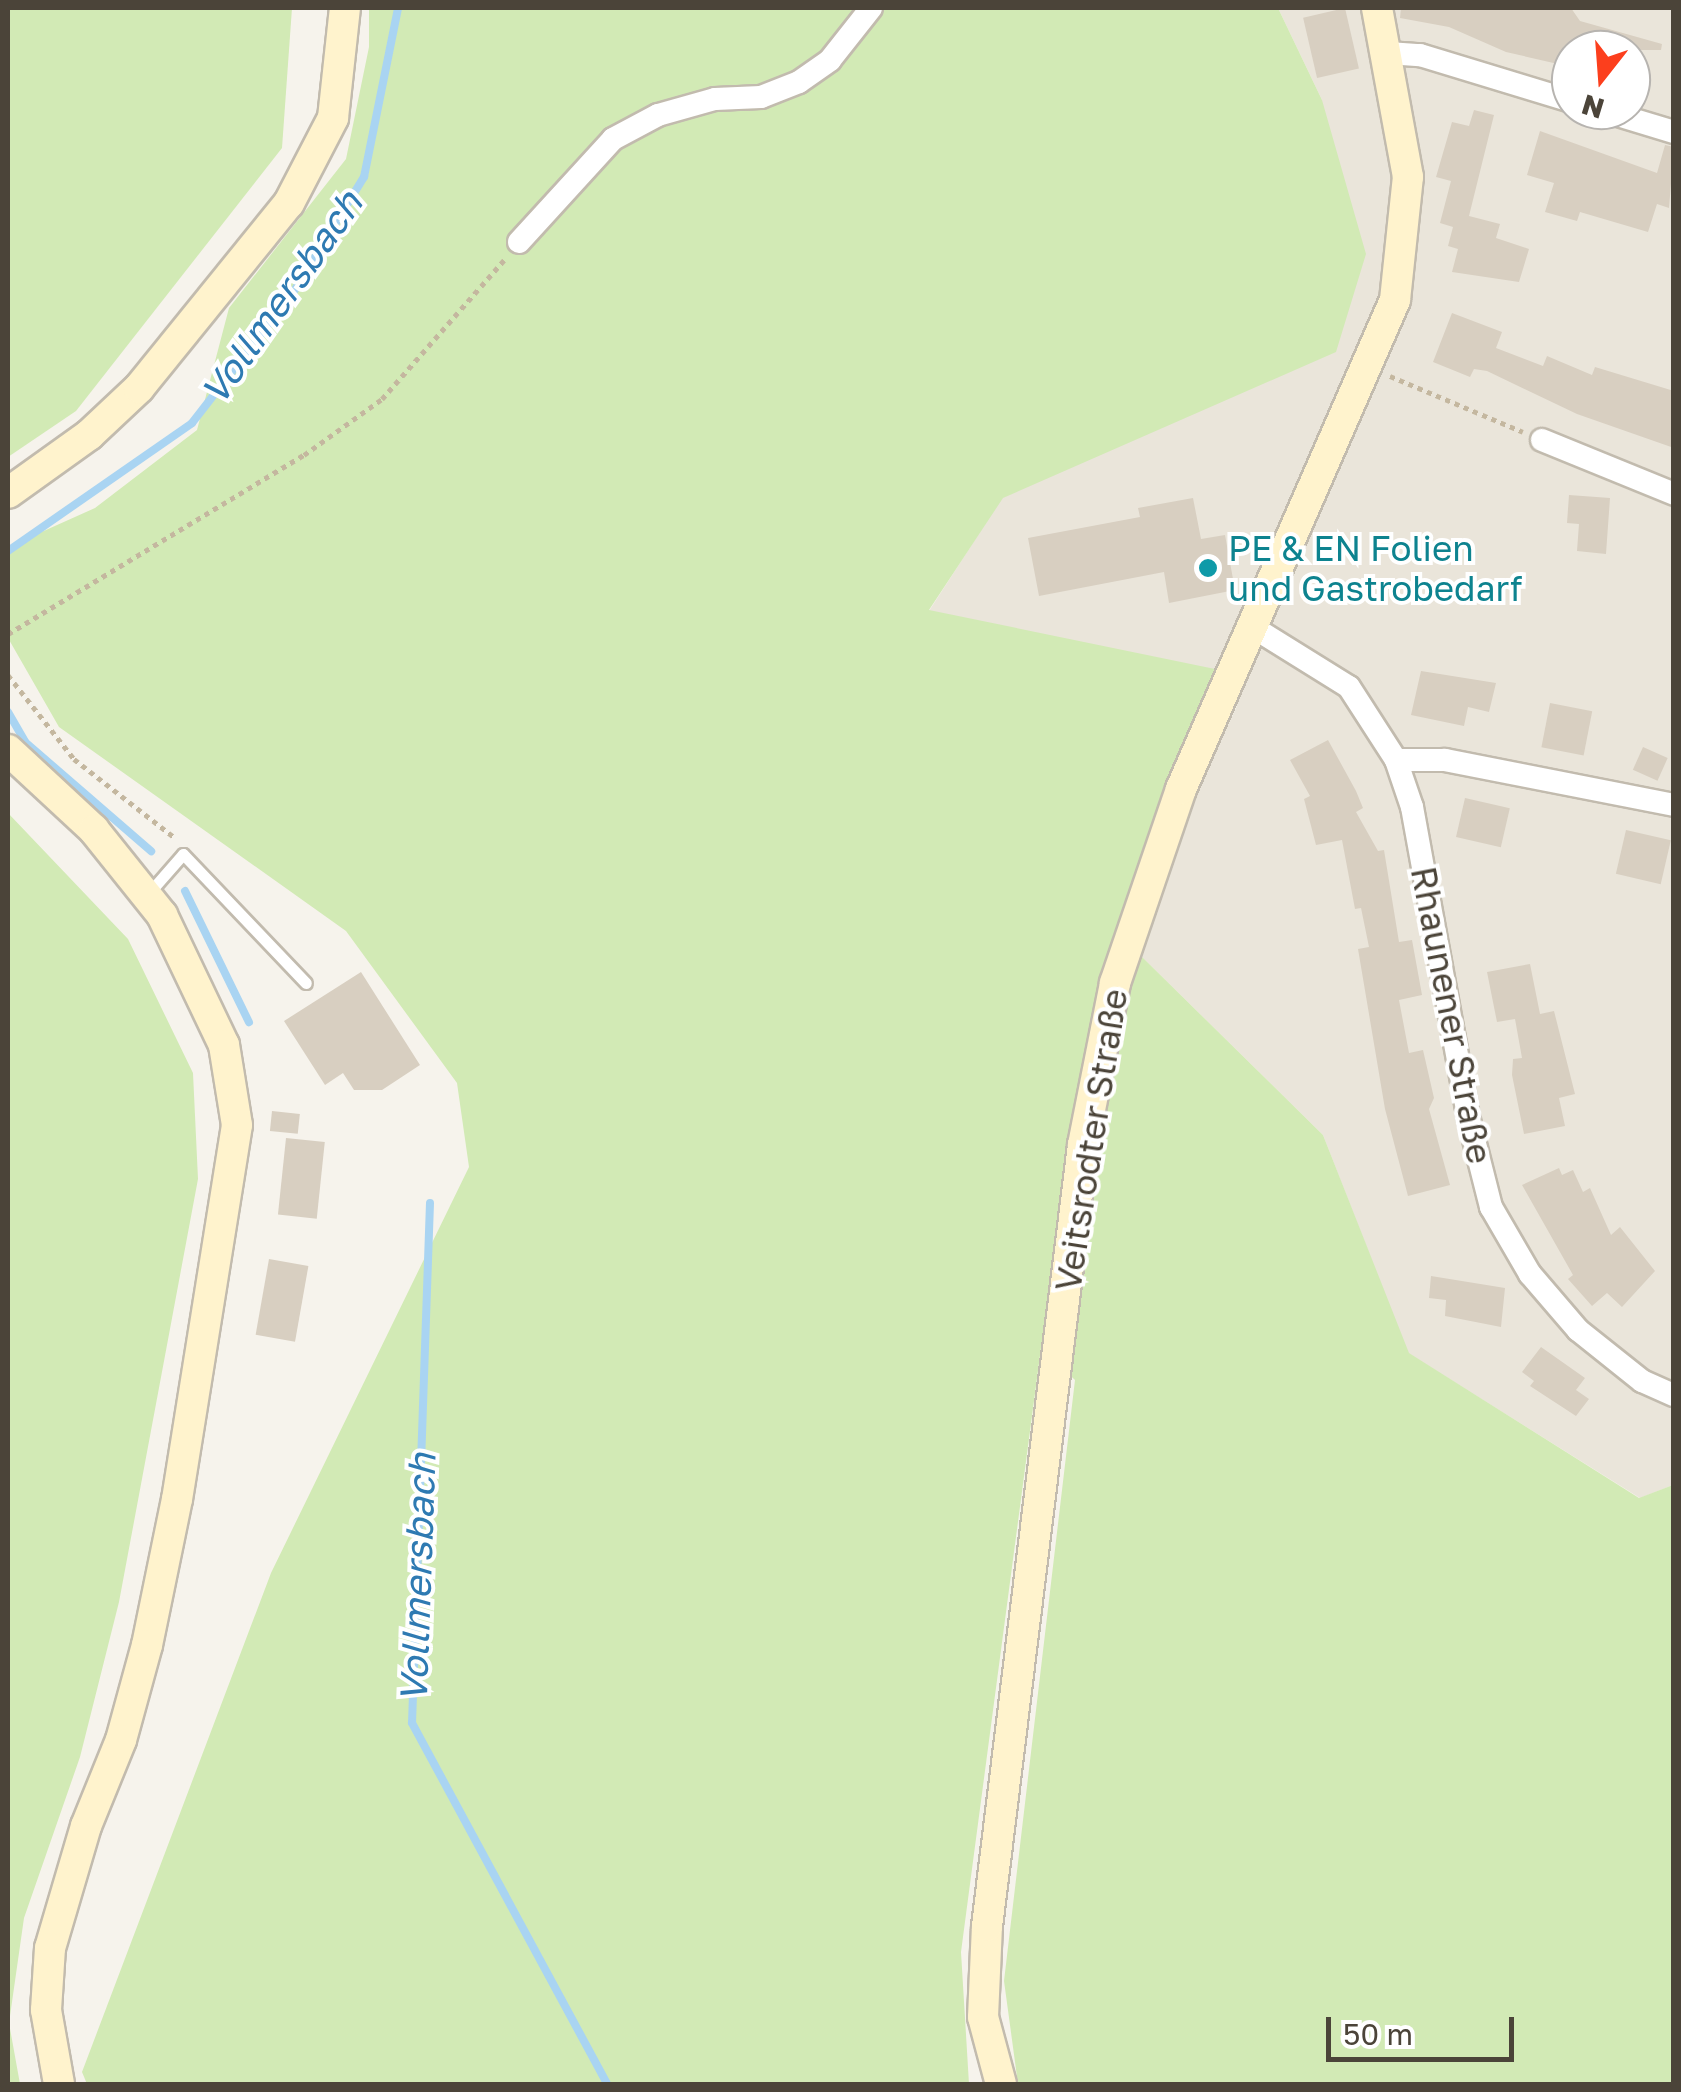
<!DOCTYPE html>
<meta charset="utf-8">
<style>
body{margin:0}
#map{position:relative;width:1681px;height:2092px;overflow:hidden;background:#f6f3ec;font-family:"Golos Text",sans-serif}
div>[style]{position:absolute}
[style*='--x']{left:calc(var(--x)*1px);top:calc(var(--y)*1px);width:calc(var(--w)*1px);rotate:calc(var(--a)*1deg)}
.residential>*{inset:0;background:#eae5da}
.green>*{inset:0;background:#d2eab5}
.stream>*{height:8px;margin:-4px;padding:0 4px;transform-origin:4px;border-radius:4px;background:#a9d4f2}
.building>*{inset:0;background:#d8cfc1;transform-origin:0 0}
.path>*{height:5px;margin-top:-2.5px;transform-origin:0;background:repeating-linear-gradient(90deg,#c4b79f 0 5px,transparent 0 10px)}
.roads{filter:drop-shadow(2px 0 #c2bbae) drop-shadow(-2px 0 #c2bbae) drop-shadow(0 2px #c2bbae) drop-shadow(0 -2px #c2bbae)}
.lane>*{height:11px;margin:-5.5px;padding:0 5.5px;transform-origin:5.5px;border-radius:5.5px;background:#fff}
.street>*{height:22px;margin:-11px;padding:0 11px;transform-origin:11px;border-radius:11px;background:#fff}
.secondary>*{height:30px;margin:-15px;padding:0 15px;transform-origin:15px;border-radius:15px;background:#fff3cd}
.dots>*{width:28px;height:28px;translate:-50% -50%;box-sizing:border-box;border:5px solid #fff;border-radius:50%}
span{translate:-50% -50%;white-space:nowrap;text-align:center;line-height:1.15;-webkit-text-stroke:8px #fff;paint-order:stroke}
.culture-label{font-size:35px;color:#0d838f}
.left{translate:0 -50%;text-align:left}
.street-label{font-size:35px;color:#4b4439}
.water-label{font-size:38px;color:#2e7ab2;font-style:italic}
.frame{position:absolute;inset:0;border:10px solid #4b4439;pointer-events:none}
.north{position:absolute;left:1551px;top:30px;width:100px;height:100px;box-sizing:border-box;background:#fff;border:2px solid #b7b4b0;border-radius:50%;rotate:197deg;font-size:28px;font-weight:700;line-height:40px;text-align:center;color:#4b4439}
.north::after{content:'';display:block;margin:auto;width:35px;height:45px;background:#fc3f1d;clip-path:polygon(50% 0,100% 100%,50% 72%,0 100%)}
.scale{position:absolute;left:1326px;top:2017px;width:188px;height:45px;box-sizing:border-box;border:5px solid #4b4439;border-top:0;padding-left:12px;font-size:30px;line-height:35px;white-space:nowrap;color:#4b4439;-webkit-text-stroke:8px #fff;paint-order:stroke}
</style>
<div id="map">
<div class="residential">
<div style="clip-path:polygon(evenodd,1278px 8px,1673px 8px,1673px 1485px,1640px 1498px,1408px 1353px,1323px 1135px,1138px 953px,1189px 808px,1237px 706px,1215px 670px,929px 611px,1002px 498px,1159px 425px,1322px 100px,1278px 8px,1571px 50px,1631px 50px,1631px 110px,1571px 110px,1571px 50px)"></div>
</div>
<div class="green">
<div style="clip-path:polygon(8px 8px,292px 8px,282px 148px,76px 411px,8px 457px)"></div>
<div style="clip-path:polygon(369px 8px,1278px 8px,1322px 100px,1366px 254px,1336px 352px,1003px 498px,929px 610px,1215px 669px,1119px 918px,1138px 953px,1323px 1135px,1409px 1353px,1639px 1498px,1673px 1485px,1673px 2084px,1018px 2084px,1004px 1981px,1075px 1380px,1041px 1348px,961px 1952px,969px 2084px,87px 2084px,82px 2072px,271px 1573px,469px 1167px,457px 1083px,346px 931px,59px 727px,8px 638px,8px 547px,95px 508px,197px 430px,229px 308px,346px 159px,369px 47px)"></div>
<div style="clip-path:polygon(8px 813px,128px 939px,193px 1073px,198px 1179px,119px 1602px,80px 1757px,24px 1918px,9px 2023px,20px 2084px,8px 2084px)"></div>
</div>
<div class="stream">
<div style="--x:8;--y:551;--w:224;--a:-34.8"></div>
<div style="--x:192;--y:423;--w:161;--a:-52.1"></div>
<div style="--x:291;--y:296;--w:140;--a:-58.5"></div>
<div style="--x:364;--y:177;--w:172;--a:-78.6"></div>
<div style="--x:8;--y:712;--w:34;--a:60"></div>
<div style="--x:25;--y:742;--w:167;--a:40.9"></div>
<div style="--x:185;--y:891;--w:146;--a:64"></div>
<div style="--x:430;--y:1203;--w:520;--a:91.98"></div>
<div style="--x:412;--y:1723;--w:410;--a:61.6"></div>
</div>
<div class="building">
<div style="left:1345px;top:8px;width:62px;height:43px;rotate:77deg"></div>
<div style="clip-path:polygon(1401px 8px,1571px 8px,1580px 21px,1662px 44px,1661px 50px,1571px 50px,1571px 67px,1506px 52px,1449px 27px,1400px 18px)"></div>
<div style="clip-path:polygon(1474px 110px,1494px 115px,1469px 216px,1500px 224px,1496px 238px,1529px 249px,1519px 282px,1452px 272px,1458px 249px,1448px 246px,1453px 227px,1440px 223px,1451px 181px,1436px 177px,1452px 122px,1469px 126px)"></div>
<div style="clip-path:polygon(1540px 131px,1657px 173px,1665px 145px,1674px 147px,1669px 208px,1657px 204px,1648px 232px,1580px 212px,1577px 221px,1545px 212px,1554px 183px,1527px 175px)"></div>
<div style="clip-path:polygon(1452px 313px,1502px 332px,1496px 348px,1543px 366px,1547px 356px,1592px 375px,1595px 367px,1674px 391px,1674px 448px,1577px 414px,1487px 371px,1474px 369px,1470px 377px,1433px 362px)"></div>
<div style="clip-path:polygon(1569px 495px,1610px 498px,1606px 554px,1577px 551px,1579px 524px,1567px 523px)"></div>
<div style="clip-path:polygon(1193px 498px,1201px 539px,1225px 535px,1235px 590px,1169px 603px,1164px 572px,1039px 596px,1028px 538px,1140px 517px,1138px 508px)"></div>
<div style="clip-path:polygon(1421px 671px,1496px 683px,1489px 712px,1468px 707px,1464px 726px,1411px 715px)"></div>
<div style="left:1550px;top:703px;width:43px;height:45px;rotate:11deg"></div>
<div style="clip-path:polygon(1328px 740px,1356px 791px,1363px 808px,1356px 812px,1378px 851px,1384px 850px,1399px 942px,1412px 940px,1422px 995px,1399px 1000px,1409px 1053px,1423px 1050px,1434px 1098px,1429px 1109px,1450px 1185px,1408px 1196px,1385px 1109px,1358px 949px,1369px 947px,1361px 908px,1355px 909px,1342px 840px,1316px 845px,1304px 799px,1310px 796px,1290px 760px)"></div>
<div style="left:1643px;top:747px;width:27px;height:25px;rotate:24deg"></div>
<div style="left:1465px;top:798px;width:46px;height:40px;rotate:13deg"></div>
<div style="left:1626px;top:830px;width:46px;height:45px;rotate:13deg"></div>
<div style="clip-path:polygon(1530px 964px,1540px 1014px,1554px 1011px,1575px 1094px,1559px 1098px,1565px 1126px,1524px 1134px,1512px 1075px,1513px 1059px,1522px 1058px,1515px 1019px,1497px 1022px,1487px 972px)"></div>
<div style="clip-path:polygon(361px 972px,420px 1065px,382px 1090px,354px 1090px,343px 1073px,325px 1085px,284px 1021px)"></div>
<div style="left:272px;top:1111px;width:28px;height:20px;rotate:6deg"></div>
<div style="left:286px;top:1138px;width:39px;height:77px;rotate:6deg"></div>
<div style="clip-path:polygon(1559px 1168px,1562px 1175px,1573px 1170px,1583px 1192px,1590px 1188px,1611px 1235px,1620px 1227px,1655px 1271px,1622px 1307px,1607px 1293px,1592px 1306px,1568px 1279px,1573px 1275px,1522px 1185px)"></div>
<div style="left:269px;top:1259px;width:40px;height:77px;rotate:10deg"></div>
<div style="clip-path:polygon(1431px 1276px,1505px 1288px,1501px 1327px,1445px 1316px,1446px 1300px,1429px 1298px)"></div>
<div style="clip-path:polygon(1541px 1347px,1585px 1378px,1576px 1390px,1589px 1399px,1576px 1416px,1530px 1386px,1534px 1381px,1522px 1372px)"></div>
</div>
<div class="path">
<div style="--x:1390;--y:376;--w:144;--a:22.8"></div>
<div style="--x:8;--y:634;--w:346;--a:-31.2"></div>
<div style="--x:304;--y:455;--w:96;--a:-35.7"></div>
<div style="--x:382;--y:399;--w:185;--a:-48.7"></div>
<div style="--x:8;--y:675;--w:107;--a:51.8"></div>
<div style="--x:74;--y:759;--w:128;--a:38"></div>
</div>
<div class="roads">
<div class="lane">
<div style="--x:148;--y:894;--w:53;--a:-48.8"></div>
<div style="--x:183;--y:854;--w:178;--a:46.4"></div>
</div>
<div class="street">
<div style="--x:1388;--y:53;--w:32;--a:4"></div>
<div style="--x:1420;--y:55;--w:158;--a:16.9"></div>
<div style="--x:1601;--y:110;--w:76;--a:16.8"></div>
<div style="--x:519;--y:242;--w:139;--a:-47.6"></div>
<div style="--x:613;--y:139;--w:51;--a:-28.1"></div>
<div style="--x:658;--y:115;--w:59;--a:-15.7"></div>
<div style="--x:715;--y:99;--w:46;--a:-2.5"></div>
<div style="--x:761;--y:97;--w:41;--a:-21.5"></div>
<div style="--x:799;--y:82;--w:38;--a:-35"></div>
<div style="--x:830;--y:60;--w:66;--a:-51.7"></div>
<div style="--x:1542;--y:440;--w:143;--a:22.2"></div>
<div style="--x:1251;--y:626;--w:115;--a:31.9"></div>
<div style="--x:1349;--y:687;--w:87;--a:57.2"></div>
<div style="--x:1396;--y:760;--w:50;--a:71.2"></div>
<div style="--x:1412;--y:807;--w:318;--a:79.7"></div>
<div style="--x:1469;--y:1120;--w:90;--a:75.8"></div>
<div style="--x:1491;--y:1207;--w:78;--a:59.8"></div>
<div style="--x:1530;--y:1274;--w:74;--a:49.4"></div>
<div style="--x:1578;--y:1330;--w:82;--a:38.6"></div>
<div style="--x:1642;--y:1381;--w:35;--a:24"></div>
<div style="--x:1396;--y:760;--w:49;--a:0"></div>
<div style="--x:1445;--y:760;--w:233;--a:11.1"></div>
</div>
<div class="secondary">
<div style="--x:8;--y:493;--w:100;--a:-35.6"></div>
<div style="--x:89;--y:435;--w:69;--a:-43.2"></div>
<div style="--x:139;--y:388;--w:238;--a:-51"></div>
<div style="--x:289;--y:203;--w:96;--a:-62.6"></div>
<div style="--x:333;--y:118;--w:111;--a:-83.8"></div>
<div style="--x:8;--y:750;--w:117;--a:42.9"></div>
<div style="--x:94;--y:830;--w:109;--a:51.3"></div>
<div style="--x:162;--y:915;--w:144;--a:64.5"></div>
<div style="--x:224;--y:1045;--w:81;--a:80.8"></div>
<div style="--x:237;--y:1125;--w:379;--a:99.1"></div>
<div style="--x:177;--y:1499;--w:149;--a:101.6"></div>
<div style="--x:147;--y:1645;--w:98;--a:105.3"></div>
<div style="--x:121;--y:1740;--w:93;--a:112.1"></div>
<div style="--x:86;--y:1826;--w:127;--a:106.4"></div>
<div style="--x:50;--y:1948;--w:62;--a:93.7"></div>
<div style="--x:46;--y:2010;--w:75;--a:80"></div>
<div style="--x:1001;--y:2084;--w:69;--a:-105"></div>
<div style="--x:983;--y:2017;--w:91;--a:-87.5"></div>
<div style="--x:987;--y:1926;--w:787;--a:-82.99"></div>
<div style="--x:1083;--y:1145;--w:165;--a:-78.8"></div>
<div style="--x:1115;--y:983;--w:205;--a:-71.2"></div>
<div style="--x:1181;--y:789;--w:534;--a:-66.36"></div>
<div style="--x:1395;--y:300;--w:124;--a:-84"></div>
<div style="--x:1408;--y:177;--w:172;--a:-100.4"></div>
</div>
</div>
<div class="dots">
<div style="left:1208px;top:568px;background:#0f9aa8"></div>
</div>
<div class="culture-label">
<span class="left" style="left:1228px;top:568px">PE &amp; EN Folien<br>und Gastrobedarf</span>
</div>
<div class="street-label">
<span style="left:1452px;top:1015px;rotate:79deg">Rhaunener Straße</span>
<span style="left:1091px;top:1140px;rotate:-81deg">Veitsrodter Straße</span>
</div>
<div class="water-label">
<span style="left:281px;top:297px;rotate:-55deg">Vollmersbach</span>
<span style="left:417px;top:1578px;rotate:-88deg">Vollmersbach</span>
</div>
<div class="frame"></div>
<div class="north">N</div>
<div class="scale">50 m</div>
</div>
